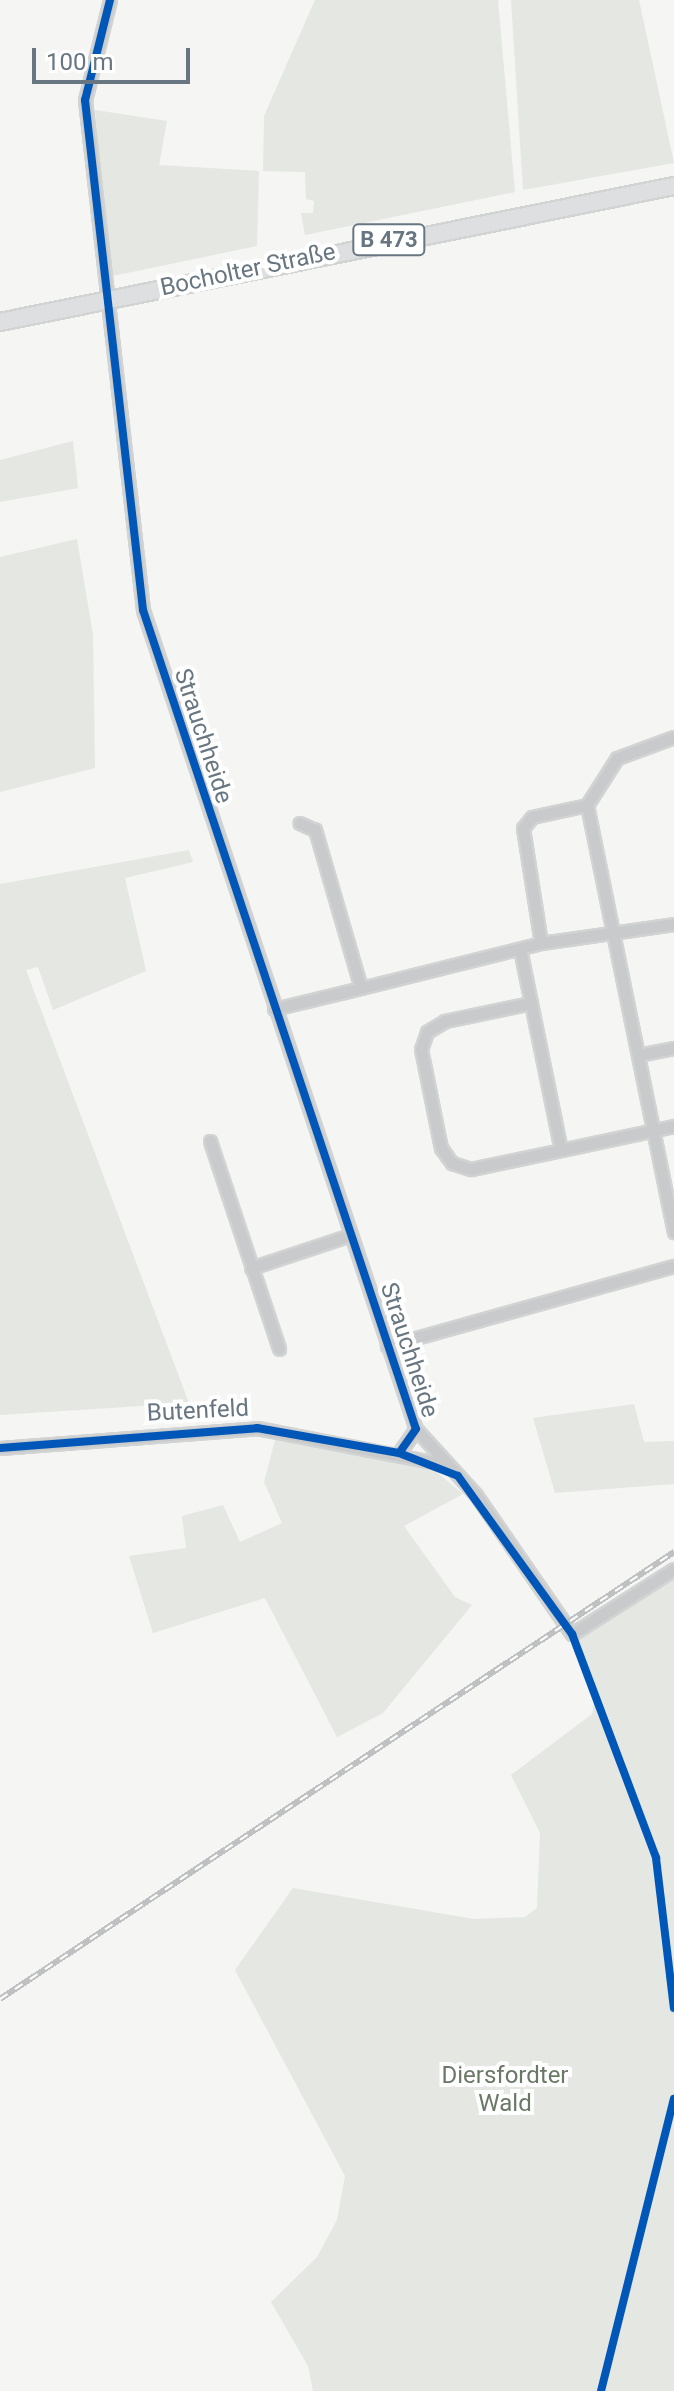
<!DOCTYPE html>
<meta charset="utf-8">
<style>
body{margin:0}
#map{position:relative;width:674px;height:2391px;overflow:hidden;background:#f5f5f4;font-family:Roboto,sans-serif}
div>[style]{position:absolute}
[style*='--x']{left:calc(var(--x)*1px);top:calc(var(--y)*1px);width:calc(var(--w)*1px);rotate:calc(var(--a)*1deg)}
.green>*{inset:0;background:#e4e7e2}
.roads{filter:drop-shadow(2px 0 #d2d3d3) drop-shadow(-2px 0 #d2d3d3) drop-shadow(0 2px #d2d3d3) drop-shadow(0 -2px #d2d3d3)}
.minor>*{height:11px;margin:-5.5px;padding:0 5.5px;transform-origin:5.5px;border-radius:5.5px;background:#c9cacb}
.primary>*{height:16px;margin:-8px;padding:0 8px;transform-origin:8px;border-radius:8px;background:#dedfe0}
.rail>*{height:6px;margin-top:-3px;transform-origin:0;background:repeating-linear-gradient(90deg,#fff 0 9px,#bfc0c1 0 18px);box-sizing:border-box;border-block:2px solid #bfc0c1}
.cycleway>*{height:8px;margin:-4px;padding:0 4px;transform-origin:4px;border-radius:4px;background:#0057b8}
span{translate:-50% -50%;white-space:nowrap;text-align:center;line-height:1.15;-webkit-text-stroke:8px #fff;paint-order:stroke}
.shield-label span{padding:2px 6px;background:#fff;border:2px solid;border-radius:6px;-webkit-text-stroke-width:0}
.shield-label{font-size:22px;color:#687681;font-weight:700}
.street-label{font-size:24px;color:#687681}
.park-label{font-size:24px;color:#6a7966}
.scale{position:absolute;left:32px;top:48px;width:158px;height:36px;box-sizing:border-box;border:4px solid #687681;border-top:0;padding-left:10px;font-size:24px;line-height:28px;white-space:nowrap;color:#687681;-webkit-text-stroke:6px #fff;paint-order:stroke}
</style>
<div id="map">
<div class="green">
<div style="clip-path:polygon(315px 0,498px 0,515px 192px,305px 235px,301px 213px,313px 213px,314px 201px,306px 199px,305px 172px,263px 171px,264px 116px)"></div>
<div style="clip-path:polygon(511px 0,639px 0,674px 163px,523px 190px)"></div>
<div style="clip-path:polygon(95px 110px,167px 121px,159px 165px,259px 171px,257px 246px,108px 277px)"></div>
<div style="clip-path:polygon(73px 441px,78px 488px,0 502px,0 460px)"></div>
<div style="clip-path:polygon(77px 539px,93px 635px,95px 768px,0 792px,0 557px)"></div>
<div style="clip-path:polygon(189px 850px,193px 862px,125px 878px,146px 971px,53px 1010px,38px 967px,26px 970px,189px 1403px,0 1415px,0 884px)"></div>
<div style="clip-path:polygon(634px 1404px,644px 1442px,674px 1441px,674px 1484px,555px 1493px,533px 1418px)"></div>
<div style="clip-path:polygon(276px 1436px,432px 1468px,463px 1494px,404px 1526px,455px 1597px,472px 1605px,383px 1713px,337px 1737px,265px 1598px,153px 1633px,129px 1556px,186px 1548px,182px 1516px,223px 1505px,240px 1542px,282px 1523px,264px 1482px)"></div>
<div style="clip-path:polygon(674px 1577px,674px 2391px,313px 2391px,308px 2366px,271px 2302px,317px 2257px,337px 2220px,345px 2176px,235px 1970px,293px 1888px,474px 1919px,525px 1917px,537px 1908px,540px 1833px,511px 1775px,592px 1714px,596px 1689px,576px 1639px)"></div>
</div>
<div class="roads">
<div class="minor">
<div style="--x:110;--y:0;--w:103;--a:104"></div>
<div style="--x:85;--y:100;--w:513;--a:83.51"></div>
<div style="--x:143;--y:610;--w:863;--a:71.57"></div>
<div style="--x:416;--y:1429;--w:89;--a:47.7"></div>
<div style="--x:476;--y:1495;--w:169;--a:55.4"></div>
<div style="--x:572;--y:1634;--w:121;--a:-32.5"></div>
<div style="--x:674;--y:737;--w:61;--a:159.8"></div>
<div style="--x:617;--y:758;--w:56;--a:122.6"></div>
<div style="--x:587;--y:805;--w:436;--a:78.5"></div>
<div style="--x:587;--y:805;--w:56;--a:167.7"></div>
<div style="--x:532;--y:817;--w:14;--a:129"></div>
<div style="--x:523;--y:828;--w:116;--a:81.1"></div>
<div style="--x:541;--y:943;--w:134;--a:-8.1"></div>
<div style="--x:520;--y:949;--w:205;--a:78.5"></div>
<div style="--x:561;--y:1150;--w:116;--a:-12"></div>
<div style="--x:361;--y:988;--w:186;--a:-14"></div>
<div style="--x:531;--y:1003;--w:88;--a:168.2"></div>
<div style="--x:445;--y:1021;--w:21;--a:149"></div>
<div style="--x:427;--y:1032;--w:18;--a:109"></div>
<div style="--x:421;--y:1049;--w:101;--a:78.6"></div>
<div style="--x:441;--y:1148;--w:19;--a:54"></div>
<div style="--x:452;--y:1163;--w:20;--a:18"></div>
<div style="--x:471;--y:1169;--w:92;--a:-11.9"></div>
<div style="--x:274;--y:1009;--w:89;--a:-13.6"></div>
<div style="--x:361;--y:988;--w:165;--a:-106.2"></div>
<div style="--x:315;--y:830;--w:17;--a:-156"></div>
<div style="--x:638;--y:1055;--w:37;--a:-11"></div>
<div style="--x:210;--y:1141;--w:219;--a:71.6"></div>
<div style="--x:251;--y:1268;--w:104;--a:-18.4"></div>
<div style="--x:387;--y:1346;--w:298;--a:-15.6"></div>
<div style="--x:0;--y:1448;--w:258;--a:-4.4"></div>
<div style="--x:257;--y:1428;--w:188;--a:11"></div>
<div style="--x:399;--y:1453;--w:29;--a:-55"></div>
</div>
<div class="primary">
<div style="--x:0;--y:322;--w:688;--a:-11.41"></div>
</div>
</div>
<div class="rail">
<div style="--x:0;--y:1999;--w:809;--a:-33.55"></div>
</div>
<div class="cycleway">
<div style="--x:110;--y:0;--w:103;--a:104"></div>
<div style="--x:85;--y:100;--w:513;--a:83.51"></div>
<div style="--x:143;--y:610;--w:863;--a:71.57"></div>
<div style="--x:416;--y:1429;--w:29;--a:125"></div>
<div style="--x:0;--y:1448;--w:258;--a:-4.4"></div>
<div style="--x:257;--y:1428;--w:144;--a:10"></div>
<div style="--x:399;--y:1453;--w:63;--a:21.3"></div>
<div style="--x:458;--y:1476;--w:195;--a:54.2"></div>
<div style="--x:572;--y:1634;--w:239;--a:69.4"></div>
<div style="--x:656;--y:1858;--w:151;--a:83.2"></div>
<div style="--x:601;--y:2391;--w:301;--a:-76"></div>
</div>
<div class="shield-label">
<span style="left:389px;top:240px">B 473</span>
</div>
<div class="street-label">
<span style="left:248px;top:270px;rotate:-12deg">Bocholter Straße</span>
<span style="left:203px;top:736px;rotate:72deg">Strauchheide</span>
<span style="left:409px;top:1350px;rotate:72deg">Strauchheide</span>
<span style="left:198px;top:1411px;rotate:-3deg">Butenfeld</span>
</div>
<div class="park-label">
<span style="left:505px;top:2090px">Diersfordter<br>Wald</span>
</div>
<div class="scale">100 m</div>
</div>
